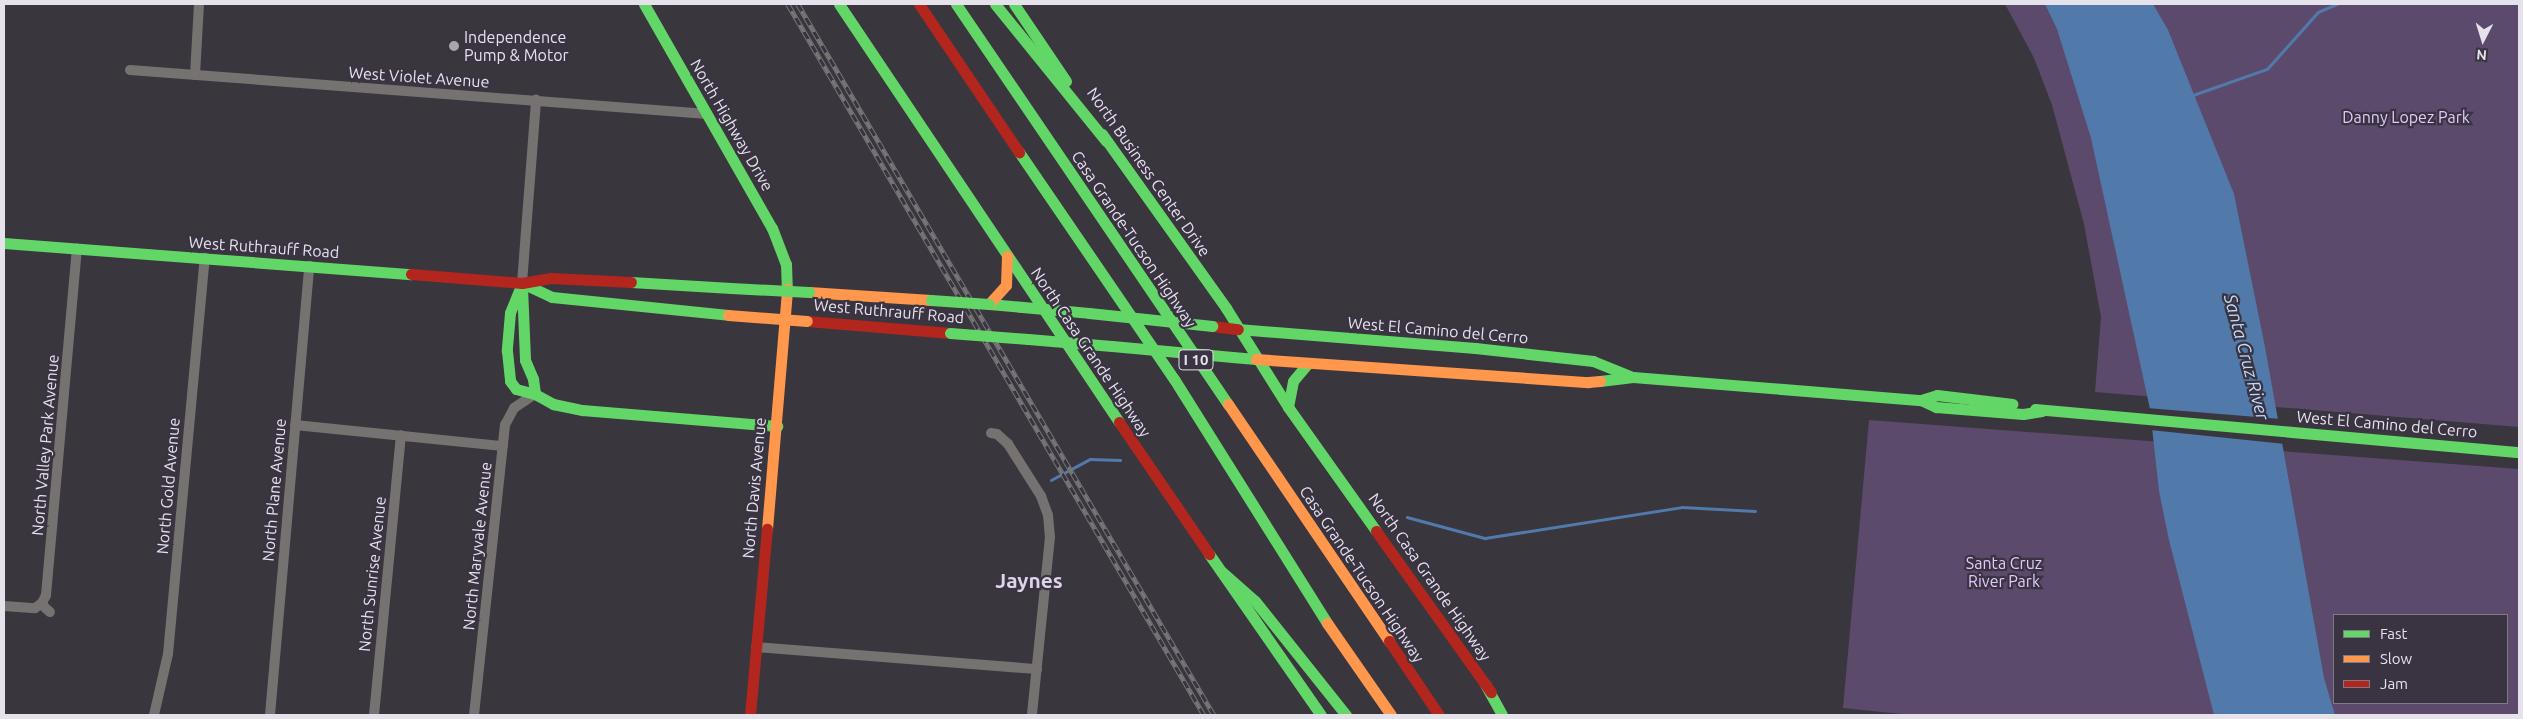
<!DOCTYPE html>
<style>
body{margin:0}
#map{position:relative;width:2523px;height:719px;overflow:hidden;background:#3a363e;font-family:Ubuntu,sans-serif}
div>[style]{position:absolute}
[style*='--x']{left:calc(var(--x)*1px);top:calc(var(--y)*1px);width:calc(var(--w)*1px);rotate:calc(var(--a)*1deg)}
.green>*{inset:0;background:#5b4a6c}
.water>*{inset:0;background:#517aab}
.pier>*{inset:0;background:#3a363e}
.stream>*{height:2.5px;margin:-1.25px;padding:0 1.25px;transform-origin:1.25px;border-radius:1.25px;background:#517aab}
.street>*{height:10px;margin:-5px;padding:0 5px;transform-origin:5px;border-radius:5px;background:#757271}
.fast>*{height:11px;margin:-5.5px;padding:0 5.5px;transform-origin:5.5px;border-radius:5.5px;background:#63d668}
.slow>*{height:11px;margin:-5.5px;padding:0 5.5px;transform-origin:5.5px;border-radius:5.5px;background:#ff974d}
.jam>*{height:11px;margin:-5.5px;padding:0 5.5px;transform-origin:5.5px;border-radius:5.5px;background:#b3261e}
.rail>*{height:4.5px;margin-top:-2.25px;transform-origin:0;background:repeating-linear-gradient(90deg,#3a3342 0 8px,#767577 0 16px);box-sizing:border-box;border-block:1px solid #767577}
.fast-bridge>*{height:11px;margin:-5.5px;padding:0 5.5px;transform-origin:5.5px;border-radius:5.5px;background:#63d668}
.slow-bridge>*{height:11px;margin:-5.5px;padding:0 5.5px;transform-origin:5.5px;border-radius:5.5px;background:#ff974d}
.dots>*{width:14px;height:14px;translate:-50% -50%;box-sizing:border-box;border:2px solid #3a3342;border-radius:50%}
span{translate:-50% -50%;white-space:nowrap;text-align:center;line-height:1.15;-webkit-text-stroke:4.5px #3a3342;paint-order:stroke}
.shield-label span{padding:1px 4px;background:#3a3342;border:1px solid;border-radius:4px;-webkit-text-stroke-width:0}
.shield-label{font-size:15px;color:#e6e2eb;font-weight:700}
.poi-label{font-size:16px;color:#e6e2eb}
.left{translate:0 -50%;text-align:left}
.street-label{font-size:16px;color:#e6e2eb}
.park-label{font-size:16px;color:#e2c9fe}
.water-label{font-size:18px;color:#c0daf9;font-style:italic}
.district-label{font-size:21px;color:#ddd4e7;font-weight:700}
.frame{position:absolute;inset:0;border:5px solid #e6e2eb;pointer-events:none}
.legend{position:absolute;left:2333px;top:614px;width:175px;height:90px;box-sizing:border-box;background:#3a3342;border:1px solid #7f7986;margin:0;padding:6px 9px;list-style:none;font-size:15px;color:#e6e2eb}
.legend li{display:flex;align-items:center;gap:10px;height:25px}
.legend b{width:25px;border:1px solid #7f7986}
.north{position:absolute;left:2458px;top:15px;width:50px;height:50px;-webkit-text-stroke:4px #3a3342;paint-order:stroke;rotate:185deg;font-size:14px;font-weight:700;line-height:20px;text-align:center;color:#e6e2eb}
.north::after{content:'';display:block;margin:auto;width:18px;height:22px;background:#e6e2eb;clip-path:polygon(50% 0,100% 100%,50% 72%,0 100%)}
</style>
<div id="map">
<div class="green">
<div style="clip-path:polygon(2005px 4px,2519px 4px,2519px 427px,2095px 392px,2101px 317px,2084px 224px,2052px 105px,2034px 58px)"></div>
<div style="clip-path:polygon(evenodd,1869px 420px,2519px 469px,2519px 715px,1911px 715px,1843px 708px,1869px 420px,2334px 615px,2507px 615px,2507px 703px,2334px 703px,2334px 615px)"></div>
</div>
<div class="water">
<div style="clip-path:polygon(2045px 4px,2153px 4px,2168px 30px,2234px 194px,2265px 347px,2324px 678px,2335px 715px,2214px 715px,2169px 540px,2159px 491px,2150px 409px,2091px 138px,2057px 29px)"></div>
</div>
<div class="pier">
<div style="clip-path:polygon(2147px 408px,2281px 419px,2285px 444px,2150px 430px)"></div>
</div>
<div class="stream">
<div style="--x:2193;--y:95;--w:78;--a:-19.4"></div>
<div style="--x:2267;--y:69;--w:76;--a:-48.2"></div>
<div style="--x:2318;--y:12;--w:21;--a:-23"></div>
<div style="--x:1051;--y:480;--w:44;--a:-28.3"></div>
<div style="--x:1090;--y:459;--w:30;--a:2"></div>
<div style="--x:1407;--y:517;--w:81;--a:15.1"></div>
<div style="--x:1485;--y:538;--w:199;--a:-8.9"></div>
<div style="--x:1682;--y:507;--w:73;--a:3.1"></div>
</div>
<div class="street">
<div style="--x:130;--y:70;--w:579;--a:4.36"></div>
<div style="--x:195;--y:75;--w:71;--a:-86.8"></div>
<div style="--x:522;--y:283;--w:184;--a:-85.6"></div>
<div style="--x:295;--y:425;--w:209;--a:5.8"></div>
<div style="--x:991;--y:433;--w:6;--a:9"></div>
<div style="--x:997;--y:434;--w:15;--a:42"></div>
<div style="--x:1008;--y:444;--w:62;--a:57.6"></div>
<div style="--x:1041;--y:496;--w:20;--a:70"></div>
<div style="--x:1048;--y:515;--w:22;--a:85"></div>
<div style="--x:1050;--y:537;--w:179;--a:95.8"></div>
<div style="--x:41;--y:604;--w:12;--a:42"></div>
<div style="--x:4;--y:606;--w:31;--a:4"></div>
<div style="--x:35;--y:608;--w:9;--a:-36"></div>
<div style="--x:42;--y:603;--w:9;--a:-63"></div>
<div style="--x:46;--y:595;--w:348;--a:-84.9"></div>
<div style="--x:756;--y:647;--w:282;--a:4.5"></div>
<div style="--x:154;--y:715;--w:63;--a:-77.1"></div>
<div style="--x:168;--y:654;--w:398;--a:-84.7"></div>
<div style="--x:270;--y:715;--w:451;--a:-85"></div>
<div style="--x:374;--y:715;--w:281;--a:-84.5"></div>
<div style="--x:474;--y:715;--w:292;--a:-83.9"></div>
<div style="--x:505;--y:425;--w:19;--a:-62"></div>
<div style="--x:514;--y:408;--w:25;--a:-34"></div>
</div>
<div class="fast">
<div style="--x:644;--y:4;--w:258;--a:60.3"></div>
<div style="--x:772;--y:228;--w:39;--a:69"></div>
<div style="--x:786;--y:264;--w:25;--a:88"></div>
<div style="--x:839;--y:4;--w:503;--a:56.18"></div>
<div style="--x:956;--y:4;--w:484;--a:55.8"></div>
<div style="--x:995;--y:4;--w:176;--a:51"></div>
<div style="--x:1014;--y:4;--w:93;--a:56"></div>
<div style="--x:1102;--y:134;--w:214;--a:54.5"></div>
<div style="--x:1226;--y:308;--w:117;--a:57.9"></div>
<div style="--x:1288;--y:407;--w:152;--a:54.6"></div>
<div style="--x:1019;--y:152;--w:275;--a:55.7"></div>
<div style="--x:1174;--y:379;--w:288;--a:57.9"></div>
<div style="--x:4;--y:243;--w:408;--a:4.4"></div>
<div style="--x:631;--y:282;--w:100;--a:3.4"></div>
<div style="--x:522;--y:283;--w:32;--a:112"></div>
<div style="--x:510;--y:313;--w:38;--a:95"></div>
<div style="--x:507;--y:351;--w:30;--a:84"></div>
<div style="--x:510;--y:381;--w:10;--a:53"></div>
<div style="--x:516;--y:389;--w:20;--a:15"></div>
<div style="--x:535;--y:394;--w:21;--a:29"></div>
<div style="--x:553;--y:404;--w:30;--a:12"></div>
<div style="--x:582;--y:410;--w:196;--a:4.7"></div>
<div style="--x:522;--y:283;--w:33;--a:25"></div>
<div style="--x:552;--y:297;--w:177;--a:5.8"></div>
<div style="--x:522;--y:287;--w:73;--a:87.6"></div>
<div style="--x:525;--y:360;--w:21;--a:67"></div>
<div style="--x:533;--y:379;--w:15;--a:82"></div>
<div style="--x:989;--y:304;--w:100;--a:5.1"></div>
<div style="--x:1238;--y:329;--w:238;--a:4.6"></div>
<div style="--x:1475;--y:348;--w:119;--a:6.3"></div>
<div style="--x:1593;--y:361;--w:40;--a:22"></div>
<div style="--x:1028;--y:339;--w:84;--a:4.8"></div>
<div style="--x:1232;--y:357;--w:24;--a:5"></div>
<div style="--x:1600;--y:381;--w:33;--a:-7"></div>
<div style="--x:1633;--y:377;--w:289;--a:4.6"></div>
<div style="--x:1921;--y:400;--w:17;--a:25"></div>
<div style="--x:1936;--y:407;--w:87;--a:4.6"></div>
<div style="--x:2023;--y:414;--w:19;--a:-9"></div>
<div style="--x:1921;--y:400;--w:17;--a:-17"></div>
<div style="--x:1937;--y:395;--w:76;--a:6.8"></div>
<div style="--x:1288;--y:407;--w:26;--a:-79"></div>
<div style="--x:1293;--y:381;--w:23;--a:-50"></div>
<div style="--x:2035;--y:409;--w:486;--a:5.1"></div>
<div style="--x:1209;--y:554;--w:196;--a:55.2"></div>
<div style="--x:1222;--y:572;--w:44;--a:41.3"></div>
<div style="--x:1255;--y:601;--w:146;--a:51.4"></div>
<div style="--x:1485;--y:684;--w:35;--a:61"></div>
</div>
<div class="slow">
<div style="--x:809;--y:292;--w:122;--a:3.8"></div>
<div style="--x:989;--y:304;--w:25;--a:-48"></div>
<div style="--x:1006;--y:285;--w:29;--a:-88"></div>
<div style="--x:1256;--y:359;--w:333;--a:4"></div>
<div style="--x:1588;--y:382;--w:12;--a:-5"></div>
<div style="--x:1228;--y:404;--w:287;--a:55.8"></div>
<div style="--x:767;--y:529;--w:241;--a:-85.2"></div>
<div style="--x:1327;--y:623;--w:112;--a:55.2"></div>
</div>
<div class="jam">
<div style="--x:919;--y:4;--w:179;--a:56"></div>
<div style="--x:411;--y:274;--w:111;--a:4.6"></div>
<div style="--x:522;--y:283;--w:29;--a:-10"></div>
<div style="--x:551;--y:278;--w:80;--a:2.9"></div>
<div style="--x:807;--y:321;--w:144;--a:4.8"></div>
<div style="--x:1212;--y:326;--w:26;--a:7"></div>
<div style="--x:1119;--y:422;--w:160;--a:55.7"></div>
<div style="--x:1376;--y:531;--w:198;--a:54.5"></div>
<div style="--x:1389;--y:641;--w:89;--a:56"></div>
<div style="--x:750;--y:715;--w:187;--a:-84.8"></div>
</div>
<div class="rail">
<div style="--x:788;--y:4;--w:824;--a:59.67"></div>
<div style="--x:798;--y:4;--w:824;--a:59.67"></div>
</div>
<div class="fast-bridge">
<div style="--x:731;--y:288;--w:78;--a:2.9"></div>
<div style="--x:931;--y:300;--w:58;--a:3.9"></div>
<div style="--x:1089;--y:313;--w:124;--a:6"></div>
<div style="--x:950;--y:333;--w:78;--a:4.4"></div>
<div style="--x:1112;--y:346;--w:121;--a:5.2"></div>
</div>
<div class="slow-bridge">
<div style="--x:728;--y:315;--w:79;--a:4.3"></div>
</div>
<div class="dots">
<div style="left:454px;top:46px;background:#aaa6ae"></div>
</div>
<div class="shield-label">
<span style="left:1196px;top:360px">I 10</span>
</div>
<div class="poi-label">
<span class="left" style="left:464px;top:46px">Independence<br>Pump &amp; Motor</span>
</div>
<div class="street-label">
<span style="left:419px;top:77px;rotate:4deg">West Violet Avenue</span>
<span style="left:732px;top:125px;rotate:60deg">North Highway Drive</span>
<span style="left:1149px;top:172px;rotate:55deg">North Business Center Drive</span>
<span style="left:1134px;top:239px;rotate:56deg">Casa Grande-Tucson Highway</span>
<span style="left:264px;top:247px;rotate:4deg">West Ruthrauff Road</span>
<span style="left:889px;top:311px;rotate:5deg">West Ruthrauff Road</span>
<span style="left:1438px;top:330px;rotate:5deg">West El Camino del Cerro</span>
<span style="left:1091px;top:352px;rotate:56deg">North Casa Grande Highway</span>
<span style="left:2387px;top:424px;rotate:5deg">West El Camino del Cerro</span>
<span style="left:45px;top:445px;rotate:-85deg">North Valley Park Avenue</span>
<span style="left:168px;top:486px;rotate:-85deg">North Gold Avenue</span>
<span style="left:754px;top:488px;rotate:-85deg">North Davis Avenue</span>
<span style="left:274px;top:490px;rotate:-85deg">North Plane Avenue</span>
<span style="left:477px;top:546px;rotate:-84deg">North Maryvale Avenue</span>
<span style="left:372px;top:574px;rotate:-84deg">North Sunrise Avenue</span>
<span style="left:1362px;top:574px;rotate:56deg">Casa Grande-Tucson Highway</span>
<span style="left:1430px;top:577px;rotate:55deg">North Casa Grande Highway</span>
</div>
<div class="park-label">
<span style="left:2406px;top:117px">Danny Lopez Park</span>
<span style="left:2004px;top:572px">Santa Cruz<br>River Park</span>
</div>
<div class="water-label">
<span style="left:2247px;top:357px;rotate:75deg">Santa Cruz River</span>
</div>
<div class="district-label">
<span style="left:1029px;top:580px">Jaynes</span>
</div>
<div class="frame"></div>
<ul class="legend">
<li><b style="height:6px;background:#63d668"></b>Fast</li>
<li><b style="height:6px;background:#ff974d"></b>Slow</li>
<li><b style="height:6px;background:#b3261e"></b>Jam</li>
</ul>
<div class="north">N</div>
</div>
